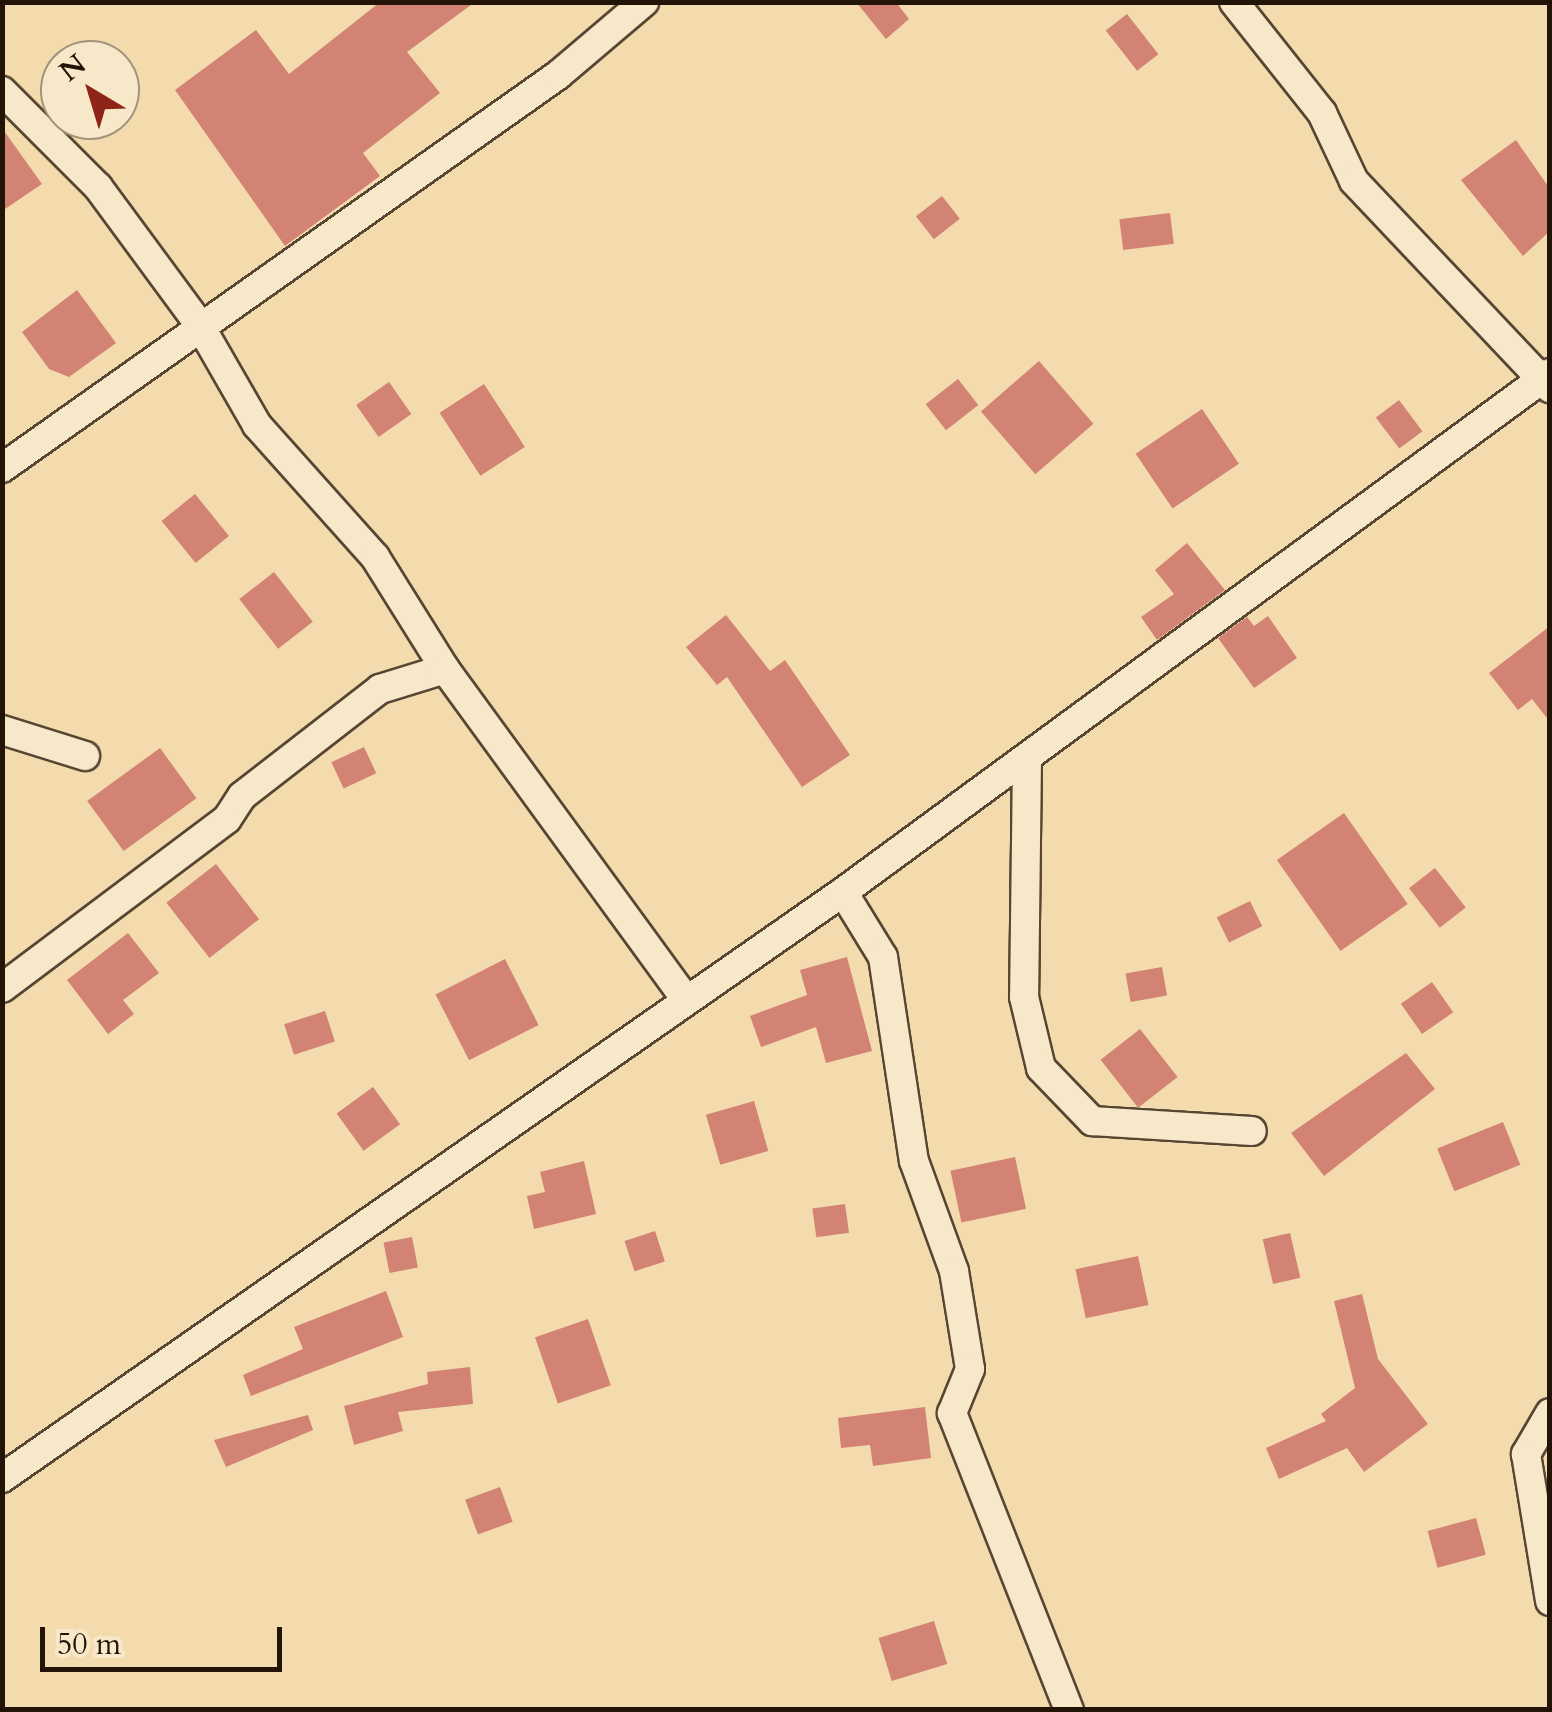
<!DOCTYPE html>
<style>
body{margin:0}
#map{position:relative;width:1552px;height:1712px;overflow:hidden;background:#f3dbae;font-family:Cardo,serif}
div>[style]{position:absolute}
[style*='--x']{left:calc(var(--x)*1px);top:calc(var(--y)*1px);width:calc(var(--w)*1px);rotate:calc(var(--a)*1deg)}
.building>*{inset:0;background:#d28374;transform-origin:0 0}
.roads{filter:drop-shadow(2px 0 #564632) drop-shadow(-2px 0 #564632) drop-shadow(0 2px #564632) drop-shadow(0 -2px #564632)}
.street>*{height:28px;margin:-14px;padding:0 14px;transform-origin:14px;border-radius:14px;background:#f7e8ca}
span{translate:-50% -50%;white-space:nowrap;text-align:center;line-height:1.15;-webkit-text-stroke:8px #f7e8ca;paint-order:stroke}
.frame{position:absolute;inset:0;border:5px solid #221508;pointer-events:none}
.north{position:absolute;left:40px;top:40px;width:100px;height:100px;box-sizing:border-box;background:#f7e8ca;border:2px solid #a2947c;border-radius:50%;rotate:322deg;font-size:28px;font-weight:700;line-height:40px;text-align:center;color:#221508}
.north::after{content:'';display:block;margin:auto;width:35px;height:45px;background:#8f2418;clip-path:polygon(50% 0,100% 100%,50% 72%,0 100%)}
.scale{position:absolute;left:40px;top:1627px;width:242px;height:45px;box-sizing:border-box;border:5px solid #221508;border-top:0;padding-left:12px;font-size:30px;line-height:35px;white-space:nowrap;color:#221508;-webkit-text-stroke:8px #f7e8ca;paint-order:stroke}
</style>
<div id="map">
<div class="building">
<div style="clip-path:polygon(380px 2px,475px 2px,407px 52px,440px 93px,363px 153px,380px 176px,285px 246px,175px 90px,256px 30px,289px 74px)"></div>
<div style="clip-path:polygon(856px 2px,896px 2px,909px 19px,886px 39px)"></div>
<div style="left:1127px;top:14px;width:51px;height:27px;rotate:52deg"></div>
<div style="clip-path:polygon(2px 128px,42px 184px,2px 211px)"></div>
<div style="clip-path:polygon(1516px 140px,1550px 189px,1550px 231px,1523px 256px,1461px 180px)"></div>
<div style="left:942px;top:196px;width:29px;height:33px;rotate:52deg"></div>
<div style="left:1170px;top:213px;width:31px;height:51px;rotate:83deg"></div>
<div style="clip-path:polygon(77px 290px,116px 343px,69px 377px,49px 369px,22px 332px)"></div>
<div style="left:1039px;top:361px;width:83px;height:77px;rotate:49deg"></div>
<div style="left:958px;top:379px;width:33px;height:41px;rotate:52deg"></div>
<div style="left:389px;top:382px;width:39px;height:40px;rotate:55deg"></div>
<div style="left:484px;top:384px;width:75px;height:53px;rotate:57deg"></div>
<div style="left:1399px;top:400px;width:39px;height:29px;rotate:53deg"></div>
<div style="left:1202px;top:409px;width:66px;height:80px;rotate:56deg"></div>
<div style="left:195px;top:494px;width:54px;height:43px;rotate:51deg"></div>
<div style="clip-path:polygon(1187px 543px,1225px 590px,1157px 640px,1141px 617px,1174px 594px,1155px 570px)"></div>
<div style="left:274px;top:572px;width:63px;height:44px;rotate:52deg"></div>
<div style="clip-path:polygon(726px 615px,770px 671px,785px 660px,850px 755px,802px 787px,727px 677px,717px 685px,686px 647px)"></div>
<div style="clip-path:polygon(1268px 616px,1297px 658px,1254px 688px,1218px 638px,1247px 617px,1254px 626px)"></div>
<div style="clip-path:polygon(1550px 626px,1550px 722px,1532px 699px,1518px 710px,1489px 673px)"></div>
<div style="left:364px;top:747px;width:29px;height:36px;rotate:65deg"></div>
<div style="left:160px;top:748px;width:62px;height:90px;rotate:54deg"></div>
<div style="left:1344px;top:813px;width:111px;height:82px;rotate:55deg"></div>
<div style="left:216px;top:864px;width:70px;height:63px;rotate:52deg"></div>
<div style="left:1435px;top:868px;width:50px;height:33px;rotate:52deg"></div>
<div style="left:1250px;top:901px;width:28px;height:37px;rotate:64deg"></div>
<div style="clip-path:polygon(128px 933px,159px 973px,123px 1000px,134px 1014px,108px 1034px,67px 980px)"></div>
<div style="clip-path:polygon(847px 957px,872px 1051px,826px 1063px,816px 1027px,761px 1047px,750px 1016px,807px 995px,800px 970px)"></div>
<div style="left:505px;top:959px;width:74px;height:78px;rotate:63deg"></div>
<div style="left:1162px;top:967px;width:29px;height:37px;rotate:80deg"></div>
<div style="left:1432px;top:982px;width:37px;height:38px;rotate:55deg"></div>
<div style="left:325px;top:1011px;width:32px;height:43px;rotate:72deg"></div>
<div style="left:1140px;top:1029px;width:61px;height:50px;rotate:52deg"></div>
<div style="clip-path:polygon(1406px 1053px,1435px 1089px,1324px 1176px,1291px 1133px)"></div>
<div style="left:373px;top:1087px;width:46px;height:45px;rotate:54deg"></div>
<div style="left:754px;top:1101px;width:52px;height:50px;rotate:74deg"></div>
<div style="left:1503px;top:1122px;width:46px;height:71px;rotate:68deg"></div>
<div style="left:1015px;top:1157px;width:53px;height:66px;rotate:78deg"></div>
<div style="clip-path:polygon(584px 1161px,596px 1214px,534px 1229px,527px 1196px,545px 1192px,540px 1172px)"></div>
<div style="left:845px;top:1204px;width:29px;height:33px;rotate:82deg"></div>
<div style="left:655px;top:1231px;width:32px;height:32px;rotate:72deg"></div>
<div style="left:1290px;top:1233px;width:46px;height:28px;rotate:77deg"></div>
<div style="left:412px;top:1237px;width:31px;height:29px;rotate:79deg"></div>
<div style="left:1138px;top:1256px;width:50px;height:64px;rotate:78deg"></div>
<div style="clip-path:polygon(386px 1291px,403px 1337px,251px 1396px,243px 1375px,303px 1349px,294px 1327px)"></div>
<div style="clip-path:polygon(1362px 1294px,1378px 1359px,1428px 1424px,1364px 1472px,1347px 1448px,1279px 1479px,1266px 1448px,1326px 1421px,1321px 1414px,1355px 1388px,1334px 1301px)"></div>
<div style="left:588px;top:1319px;width:70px;height:56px;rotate:71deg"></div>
<div style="clip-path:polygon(470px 1367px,473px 1404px,398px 1412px,403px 1431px,354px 1445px,344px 1406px,428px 1384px,427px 1372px)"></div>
<div style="clip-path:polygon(925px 1407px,931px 1458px,873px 1466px,870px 1445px,841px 1448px,838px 1418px)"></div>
<div style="clip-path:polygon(308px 1415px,313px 1430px,226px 1467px,214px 1440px)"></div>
<div style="left:500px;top:1487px;width:37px;height:37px;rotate:70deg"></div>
<div style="left:1476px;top:1518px;width:38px;height:50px;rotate:75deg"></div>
<div style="left:934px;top:1621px;width:45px;height:58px;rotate:73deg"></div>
</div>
<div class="roads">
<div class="street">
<div style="--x:1234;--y:2;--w:142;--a:51.6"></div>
<div style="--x:1322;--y:113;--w:75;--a:64.8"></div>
<div style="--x:1354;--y:181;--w:285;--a:46.6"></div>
<div style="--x:2;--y:91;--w:136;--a:45"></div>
<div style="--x:98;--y:187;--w:170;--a:53.6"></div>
<div style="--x:199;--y:324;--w:116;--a:60.1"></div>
<div style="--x:257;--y:425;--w:177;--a:48.2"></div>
<div style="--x:375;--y:557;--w:132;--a:58"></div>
<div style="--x:2;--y:468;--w:681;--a:-35.25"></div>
<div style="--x:558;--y:75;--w:113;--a:-40.3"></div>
<div style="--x:2;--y:730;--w:87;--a:17.4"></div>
<div style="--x:1027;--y:759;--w:238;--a:90.7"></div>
<div style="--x:1024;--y:997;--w:73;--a:76.5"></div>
<div style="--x:1041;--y:1068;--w:74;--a:46.1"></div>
<div style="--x:1092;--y:1121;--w:160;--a:3.6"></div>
<div style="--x:843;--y:892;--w:76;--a:58.4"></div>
<div style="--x:883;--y:957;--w:206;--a:81.4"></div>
<div style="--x:914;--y:1161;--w:117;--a:70"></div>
<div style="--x:954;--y:1271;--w:99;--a:80.7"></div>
<div style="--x:970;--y:1369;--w:48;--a:112.2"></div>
<div style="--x:952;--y:1413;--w:319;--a:68.5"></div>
<div style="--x:2;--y:988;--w:281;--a:-36.9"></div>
<div style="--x:227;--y:819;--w:27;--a:-57"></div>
<div style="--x:242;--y:796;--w:175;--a:-37.8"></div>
<div style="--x:380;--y:689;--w:68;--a:-17.1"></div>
<div style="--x:445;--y:669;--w:407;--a:53.9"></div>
<div style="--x:1550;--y:1413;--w:48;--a:120.3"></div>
<div style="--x:1526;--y:1454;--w:149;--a:80.7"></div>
<div style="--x:2;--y:1478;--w:1025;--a:-34.87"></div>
<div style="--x:843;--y:892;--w:877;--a:-36.28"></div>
</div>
</div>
<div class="frame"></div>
<div class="north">N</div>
<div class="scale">50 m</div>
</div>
